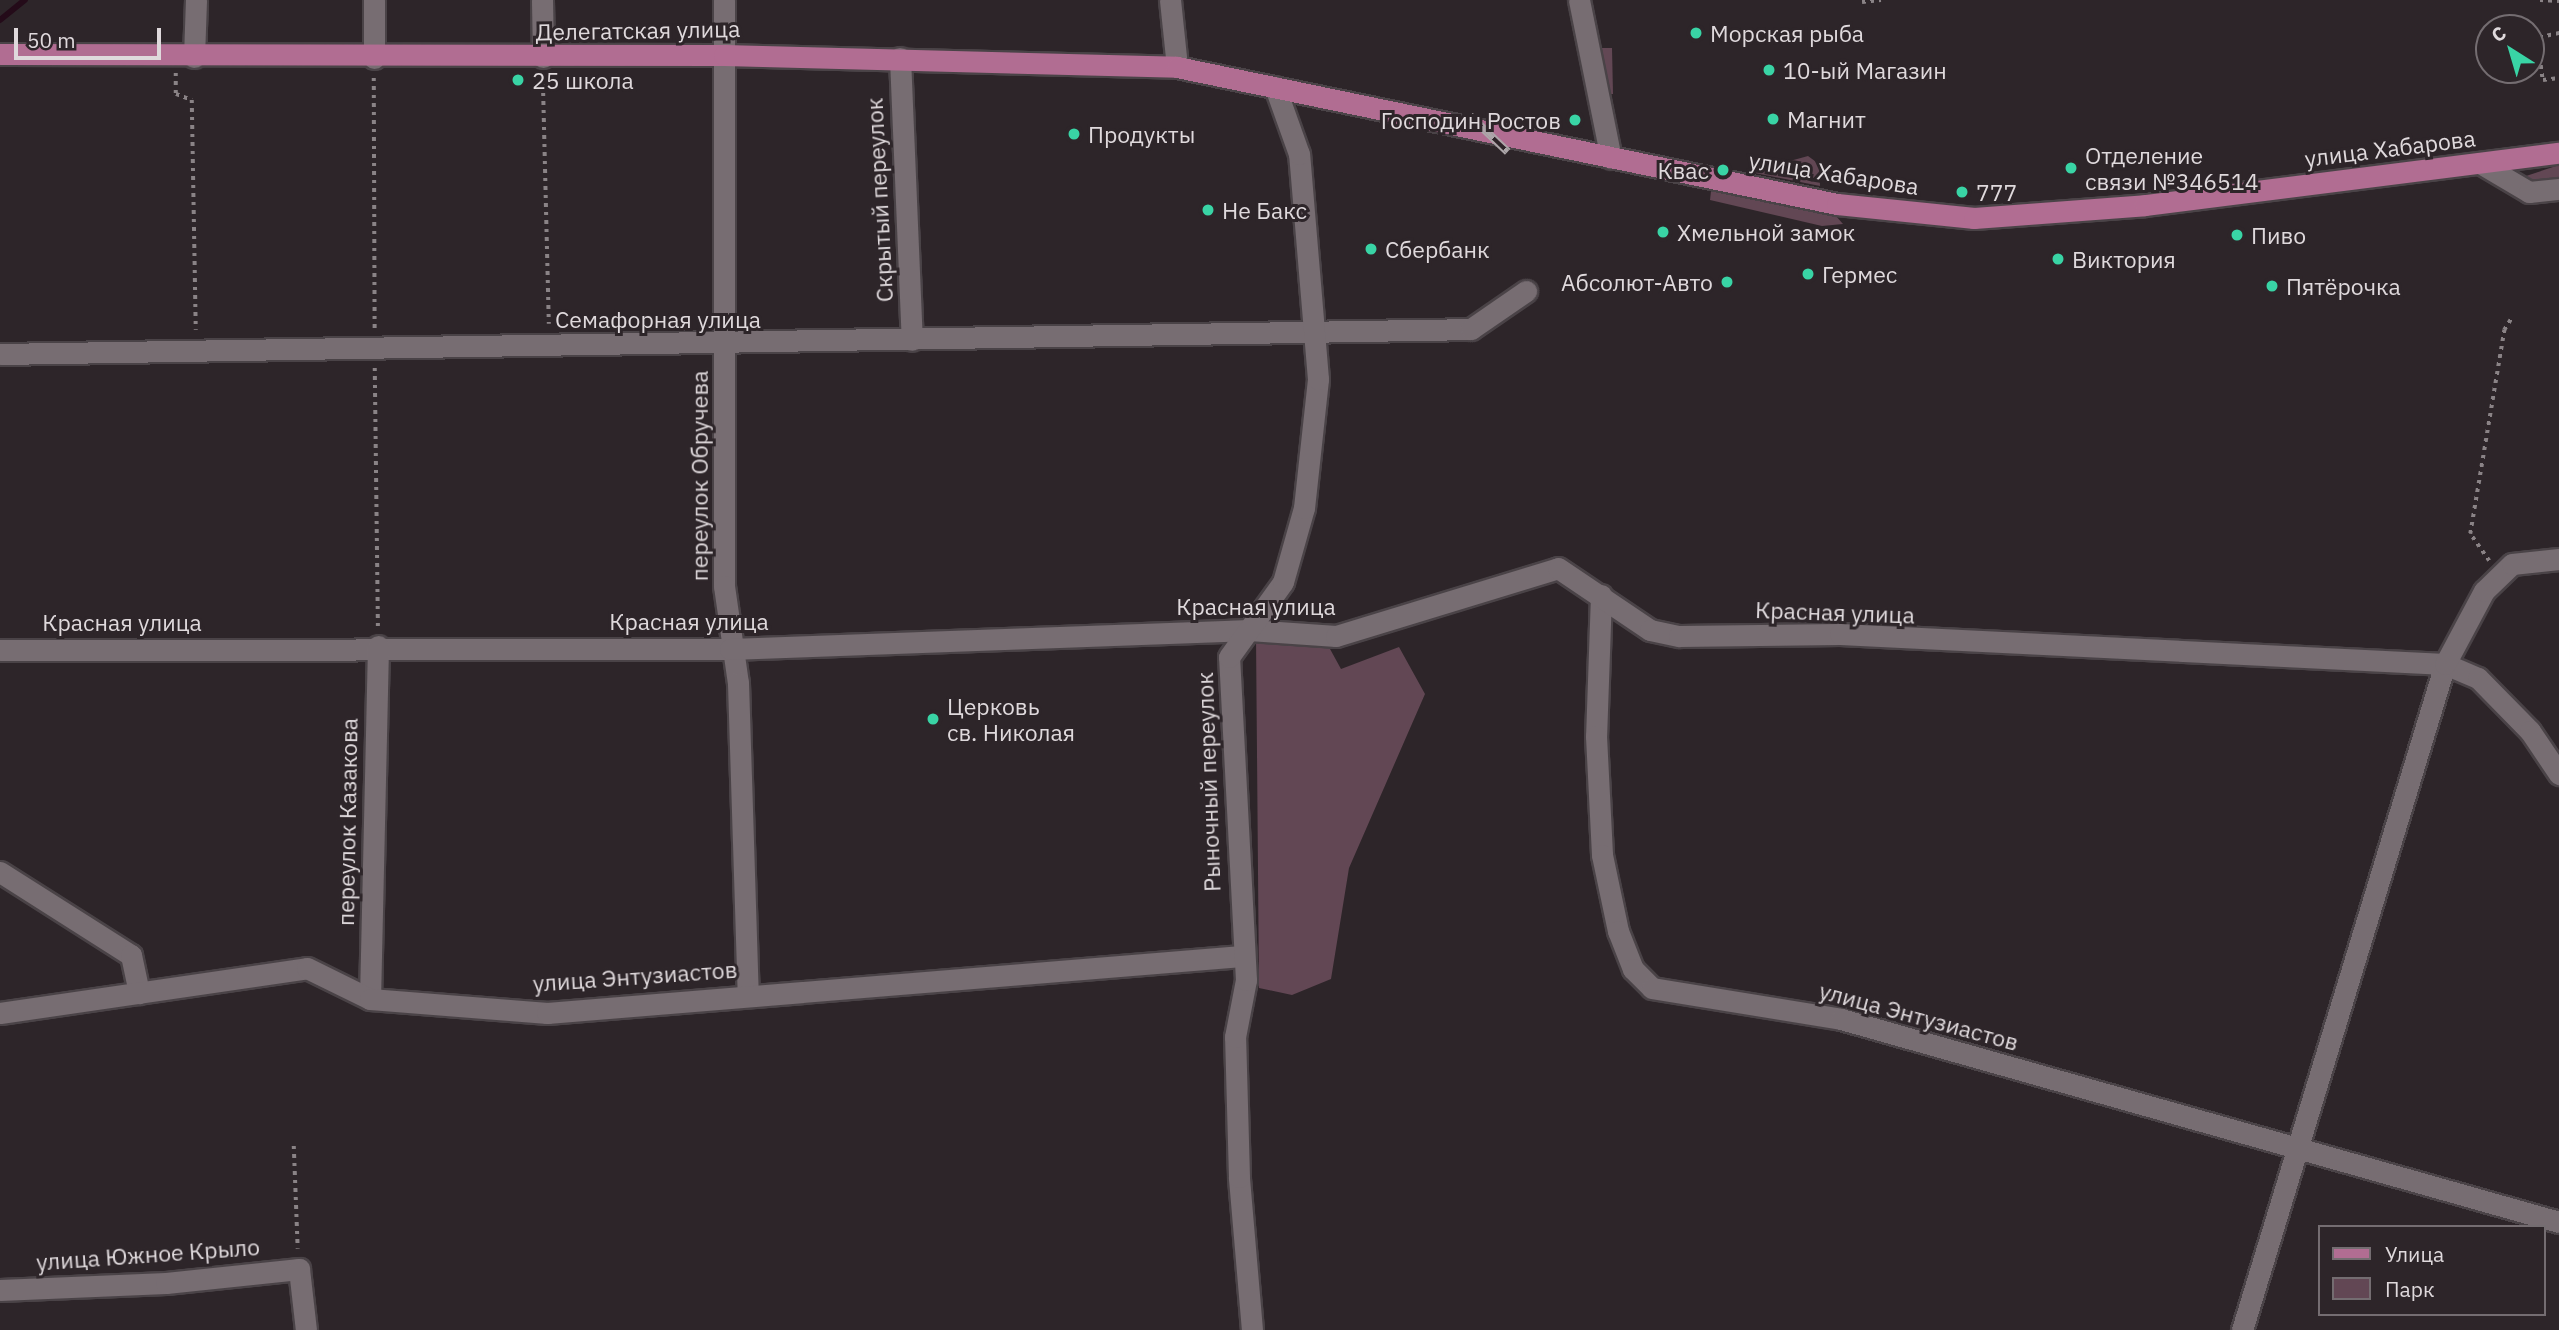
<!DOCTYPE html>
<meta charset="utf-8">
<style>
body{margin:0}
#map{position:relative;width:2559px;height:1330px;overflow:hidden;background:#2d2529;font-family:"IBM Plex Sans",sans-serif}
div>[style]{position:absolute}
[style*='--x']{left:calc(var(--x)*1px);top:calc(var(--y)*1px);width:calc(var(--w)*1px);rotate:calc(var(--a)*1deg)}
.green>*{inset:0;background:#624754}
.stream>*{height:6px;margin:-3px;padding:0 3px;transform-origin:3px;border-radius:3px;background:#240b19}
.path>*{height:3.5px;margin-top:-1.75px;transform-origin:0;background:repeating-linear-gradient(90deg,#8a8386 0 3.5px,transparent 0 8.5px)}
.roads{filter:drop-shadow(2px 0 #4a4347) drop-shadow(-2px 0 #4a4347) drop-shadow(0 2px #4a4347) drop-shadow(0 -2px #4a4347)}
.minor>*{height:21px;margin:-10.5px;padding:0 10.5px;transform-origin:10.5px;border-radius:10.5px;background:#776d72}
.major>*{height:21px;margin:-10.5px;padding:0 10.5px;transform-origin:10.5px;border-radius:10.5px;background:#b16d92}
.rail>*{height:8px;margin-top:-4px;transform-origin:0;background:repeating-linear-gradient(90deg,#2d2529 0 16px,#aca6a9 0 32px);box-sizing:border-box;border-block:2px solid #aca6a9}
.dots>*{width:19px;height:19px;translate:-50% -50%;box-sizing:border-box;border:4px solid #2d2529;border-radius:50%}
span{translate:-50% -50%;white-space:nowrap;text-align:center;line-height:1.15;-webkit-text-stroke:6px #2d2529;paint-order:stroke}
.street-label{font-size:23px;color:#dfd9dc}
.poi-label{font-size:23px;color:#dfd9dc}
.left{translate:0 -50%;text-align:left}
.right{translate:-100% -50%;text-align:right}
.legend{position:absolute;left:2318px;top:1225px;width:228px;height:91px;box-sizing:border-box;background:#2d2529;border:2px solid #746d71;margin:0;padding:9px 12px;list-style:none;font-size:21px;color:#dfd9dc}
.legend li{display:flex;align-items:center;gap:14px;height:35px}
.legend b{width:35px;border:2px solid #746d71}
.north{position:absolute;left:2475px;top:14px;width:70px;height:70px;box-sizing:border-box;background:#2d2529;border:2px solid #746d71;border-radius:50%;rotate:323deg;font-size:19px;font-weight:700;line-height:28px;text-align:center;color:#dfd9dc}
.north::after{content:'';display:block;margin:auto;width:24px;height:32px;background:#39d4a5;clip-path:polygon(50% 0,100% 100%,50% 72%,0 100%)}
.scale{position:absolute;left:14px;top:28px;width:147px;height:32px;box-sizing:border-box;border:4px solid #dfd9dc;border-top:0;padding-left:9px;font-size:21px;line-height:24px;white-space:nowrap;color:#dfd9dc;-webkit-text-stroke:5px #2d2529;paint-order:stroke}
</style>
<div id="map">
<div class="green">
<div style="clip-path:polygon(1600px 48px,1612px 48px,1613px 94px,1608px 94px)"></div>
<div style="clip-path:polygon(1808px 156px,1819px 164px,1820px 186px,1750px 172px)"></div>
<div style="clip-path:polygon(2559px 165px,2559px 183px,2529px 187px,2523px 177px)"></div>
<div style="clip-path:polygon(1711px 191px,1836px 216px,1843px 224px,1822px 226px,1710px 200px)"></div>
<div style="clip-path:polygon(1256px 637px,1324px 638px,1341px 669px,1399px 647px,1425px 694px,1349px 868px,1331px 979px,1292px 995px,1259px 988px)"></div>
</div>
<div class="stream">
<div style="--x:0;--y:20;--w:32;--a:-39"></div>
</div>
<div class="path">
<div style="--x:2540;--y:0;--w:19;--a:3"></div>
<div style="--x:1862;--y:2;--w:19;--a:-6"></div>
<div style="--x:2531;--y:39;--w:29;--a:-12"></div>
<div style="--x:2531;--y:49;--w:12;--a:42"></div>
<div style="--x:2540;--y:57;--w:23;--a:83"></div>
<div style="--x:2543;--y:80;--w:16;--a:-7"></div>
<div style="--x:176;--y:73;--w:21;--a:90"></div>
<div style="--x:176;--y:94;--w:17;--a:21"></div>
<div style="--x:192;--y:100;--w:230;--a:89"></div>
<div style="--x:543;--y:76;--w:248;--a:88.6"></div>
<div style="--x:374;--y:78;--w:251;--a:89.8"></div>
<div style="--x:375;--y:368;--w:259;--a:89.3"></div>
<div style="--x:2489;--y:561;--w:33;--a:-125"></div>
<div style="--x:2470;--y:534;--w:207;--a:-80.5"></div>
<div style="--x:2504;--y:330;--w:13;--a:-58"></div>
<div style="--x:294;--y:1146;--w:103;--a:87.8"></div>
</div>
<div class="roads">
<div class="minor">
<div style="--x:542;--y:0;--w:57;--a:89"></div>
<div style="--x:724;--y:0;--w:586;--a:90"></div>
<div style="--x:724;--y:586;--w:98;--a:81.8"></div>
<div style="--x:738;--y:683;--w:310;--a:88.2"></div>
<div style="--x:1170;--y:0;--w:67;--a:84"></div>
<div style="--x:1579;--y:0;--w:161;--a:78.6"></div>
<div style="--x:194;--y:57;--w:57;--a:-88"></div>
<div style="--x:374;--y:58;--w:58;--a:-90"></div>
<div style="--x:900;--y:58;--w:282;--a:87.6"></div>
<div style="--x:2480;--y:163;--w:57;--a:30.6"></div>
<div style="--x:2529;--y:192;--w:30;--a:-6"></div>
<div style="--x:0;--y:354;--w:1471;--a:-0.97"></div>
<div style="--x:1471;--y:329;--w:67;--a:-34.6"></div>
<div style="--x:1601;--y:595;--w:141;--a:92"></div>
<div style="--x:1596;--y:736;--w:119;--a:87.1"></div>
<div style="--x:1602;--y:855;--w:78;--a:78.1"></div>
<div style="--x:1618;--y:931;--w:41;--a:68.5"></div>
<div style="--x:1633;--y:969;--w:27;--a:45"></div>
<div style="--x:1652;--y:988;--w:192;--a:9.3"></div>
<div style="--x:1841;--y:1019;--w:746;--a:15.79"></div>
<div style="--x:0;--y:650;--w:730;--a:-0.08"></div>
<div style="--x:730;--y:649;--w:519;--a:-2.1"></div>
<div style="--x:1249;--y:630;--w:87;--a:3.9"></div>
<div style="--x:1336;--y:636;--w:232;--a:-17"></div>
<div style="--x:1558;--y:568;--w:111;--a:34"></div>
<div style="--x:1650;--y:630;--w:30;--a:12"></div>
<div style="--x:1679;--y:636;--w:161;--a:-0.7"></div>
<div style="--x:1840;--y:634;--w:606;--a:2.84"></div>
<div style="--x:2445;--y:664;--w:36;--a:23"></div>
<div style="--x:2478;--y:678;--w:74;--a:45.5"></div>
<div style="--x:2530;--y:731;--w:52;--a:56"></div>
<div style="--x:0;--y:872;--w:155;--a:32.4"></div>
<div style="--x:131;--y:955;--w:39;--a:78"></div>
<div style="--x:370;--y:999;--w:353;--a:-88.7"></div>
<div style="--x:0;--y:1013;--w:310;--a:-8.3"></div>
<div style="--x:307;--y:968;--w:70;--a:26.2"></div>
<div style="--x:370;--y:999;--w:178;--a:4.5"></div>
<div style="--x:547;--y:1013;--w:697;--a:-4.69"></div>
<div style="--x:0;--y:1290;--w:166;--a:-2.4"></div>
<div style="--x:166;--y:1283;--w:134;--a:-6"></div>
<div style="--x:299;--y:1269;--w:61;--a:83.5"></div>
<div style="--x:1252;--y:1330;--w:154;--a:-94.9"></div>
<div style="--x:1239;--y:1177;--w:140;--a:-91.6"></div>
<div style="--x:1235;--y:1037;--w:58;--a:-79.1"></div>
<div style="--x:1246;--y:980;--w:323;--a:-93"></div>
<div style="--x:1229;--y:657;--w:92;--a:-54.2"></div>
<div style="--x:1283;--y:582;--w:77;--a:-74.2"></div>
<div style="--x:1304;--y:508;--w:130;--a:-83.8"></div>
<div style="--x:1318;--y:379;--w:226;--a:-94.8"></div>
<div style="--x:1299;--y:154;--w:71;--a:-109.7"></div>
<div style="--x:2242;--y:1330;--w:696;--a:-73.05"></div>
<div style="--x:2445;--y:664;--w:83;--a:-61.9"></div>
<div style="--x:2484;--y:591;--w:39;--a:-44"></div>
<div style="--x:2512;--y:564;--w:47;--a:-6.1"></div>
</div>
<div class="major">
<div style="--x:0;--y:54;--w:724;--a:0.08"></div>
<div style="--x:724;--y:55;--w:453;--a:1.5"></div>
<div style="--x:1177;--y:67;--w:674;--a:11.73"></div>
<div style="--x:1837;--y:204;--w:138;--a:5.8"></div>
<div style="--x:1974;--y:218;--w:171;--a:-4.3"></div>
<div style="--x:2145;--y:205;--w:417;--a:-7.2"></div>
</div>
</div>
<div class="rail">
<div style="--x:1470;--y:116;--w:52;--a:43.5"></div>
</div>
<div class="dots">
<div style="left:1696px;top:33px;background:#39d4a5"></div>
<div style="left:1769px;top:70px;background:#39d4a5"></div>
<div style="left:518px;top:80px;background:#39d4a5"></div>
<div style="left:1773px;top:119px;background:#39d4a5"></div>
<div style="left:1575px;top:120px;background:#39d4a5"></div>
<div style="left:1074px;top:134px;background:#39d4a5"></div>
<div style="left:2071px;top:168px;background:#39d4a5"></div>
<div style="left:1723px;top:170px;background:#39d4a5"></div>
<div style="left:1962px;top:192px;background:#39d4a5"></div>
<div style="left:1208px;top:210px;background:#39d4a5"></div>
<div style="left:1663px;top:232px;background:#39d4a5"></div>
<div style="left:2237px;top:235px;background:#39d4a5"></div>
<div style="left:1371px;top:249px;background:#39d4a5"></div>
<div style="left:2058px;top:259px;background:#39d4a5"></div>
<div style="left:1808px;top:274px;background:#39d4a5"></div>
<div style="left:1727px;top:282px;background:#39d4a5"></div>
<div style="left:2272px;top:286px;background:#39d4a5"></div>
<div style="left:933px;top:719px;background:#39d4a5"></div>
</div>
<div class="street-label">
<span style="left:638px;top:30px;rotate:-1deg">Делегатская улица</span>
<span style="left:2390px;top:148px;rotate:-7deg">улица Хабарова</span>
<span style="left:1834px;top:173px;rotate:9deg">улица Хабарова</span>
<span style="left:879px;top:200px;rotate:-93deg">Скрытый переулок</span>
<span style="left:658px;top:319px">Семафорная улица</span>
<span style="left:699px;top:476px;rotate:-90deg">переулок Обручева</span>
<span style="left:1256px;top:606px">Красная улица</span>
<span style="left:1835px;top:612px;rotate:2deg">Красная улица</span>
<span style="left:689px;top:621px">Красная улица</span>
<span style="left:122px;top:622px">Красная улица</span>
<span style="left:1208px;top:782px;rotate:-92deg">Рыночный переулок</span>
<span style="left:347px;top:822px;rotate:-89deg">переулок Казакова</span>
<span style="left:635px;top:976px;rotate:-4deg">улица Энтузиастов</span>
<span style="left:1919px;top:1016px;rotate:15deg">улица Энтузиастов</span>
<span style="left:148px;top:1254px;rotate:-4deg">улица Южное Крыло</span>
</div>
<div class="poi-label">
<span class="left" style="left:1710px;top:33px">Морская рыба</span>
<span class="left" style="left:1783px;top:70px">10-ый Магазин</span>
<span class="left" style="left:532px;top:80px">25 школа</span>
<span class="left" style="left:1787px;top:119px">Магнит</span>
<span class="right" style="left:1561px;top:120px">Господин Ростов</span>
<span class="left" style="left:1088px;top:134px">Продукты</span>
<span class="left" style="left:2085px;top:168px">Отделение<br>связи №346514</span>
<span class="right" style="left:1709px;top:170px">Квас</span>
<span class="left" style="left:1976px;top:192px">777</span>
<span class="left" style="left:1222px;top:210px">Не Бакс</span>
<span class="left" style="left:1677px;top:232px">Хмельной замок</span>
<span class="left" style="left:2251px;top:235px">Пиво</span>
<span class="left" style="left:1385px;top:249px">Сбербанк</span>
<span class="left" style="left:2072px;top:259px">Виктория</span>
<span class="left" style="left:1822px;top:274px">Гермес</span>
<span class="right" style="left:1713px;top:282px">Абсолют-Авто</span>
<span class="left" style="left:2286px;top:286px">Пятёрочка</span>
<span class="left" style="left:947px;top:719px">Церковь<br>св. Николая</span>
</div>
<ul class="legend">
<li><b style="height:9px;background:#b16d92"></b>Улица</li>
<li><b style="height:19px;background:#624754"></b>Парк</li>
</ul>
<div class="north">С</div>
<div class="scale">50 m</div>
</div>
